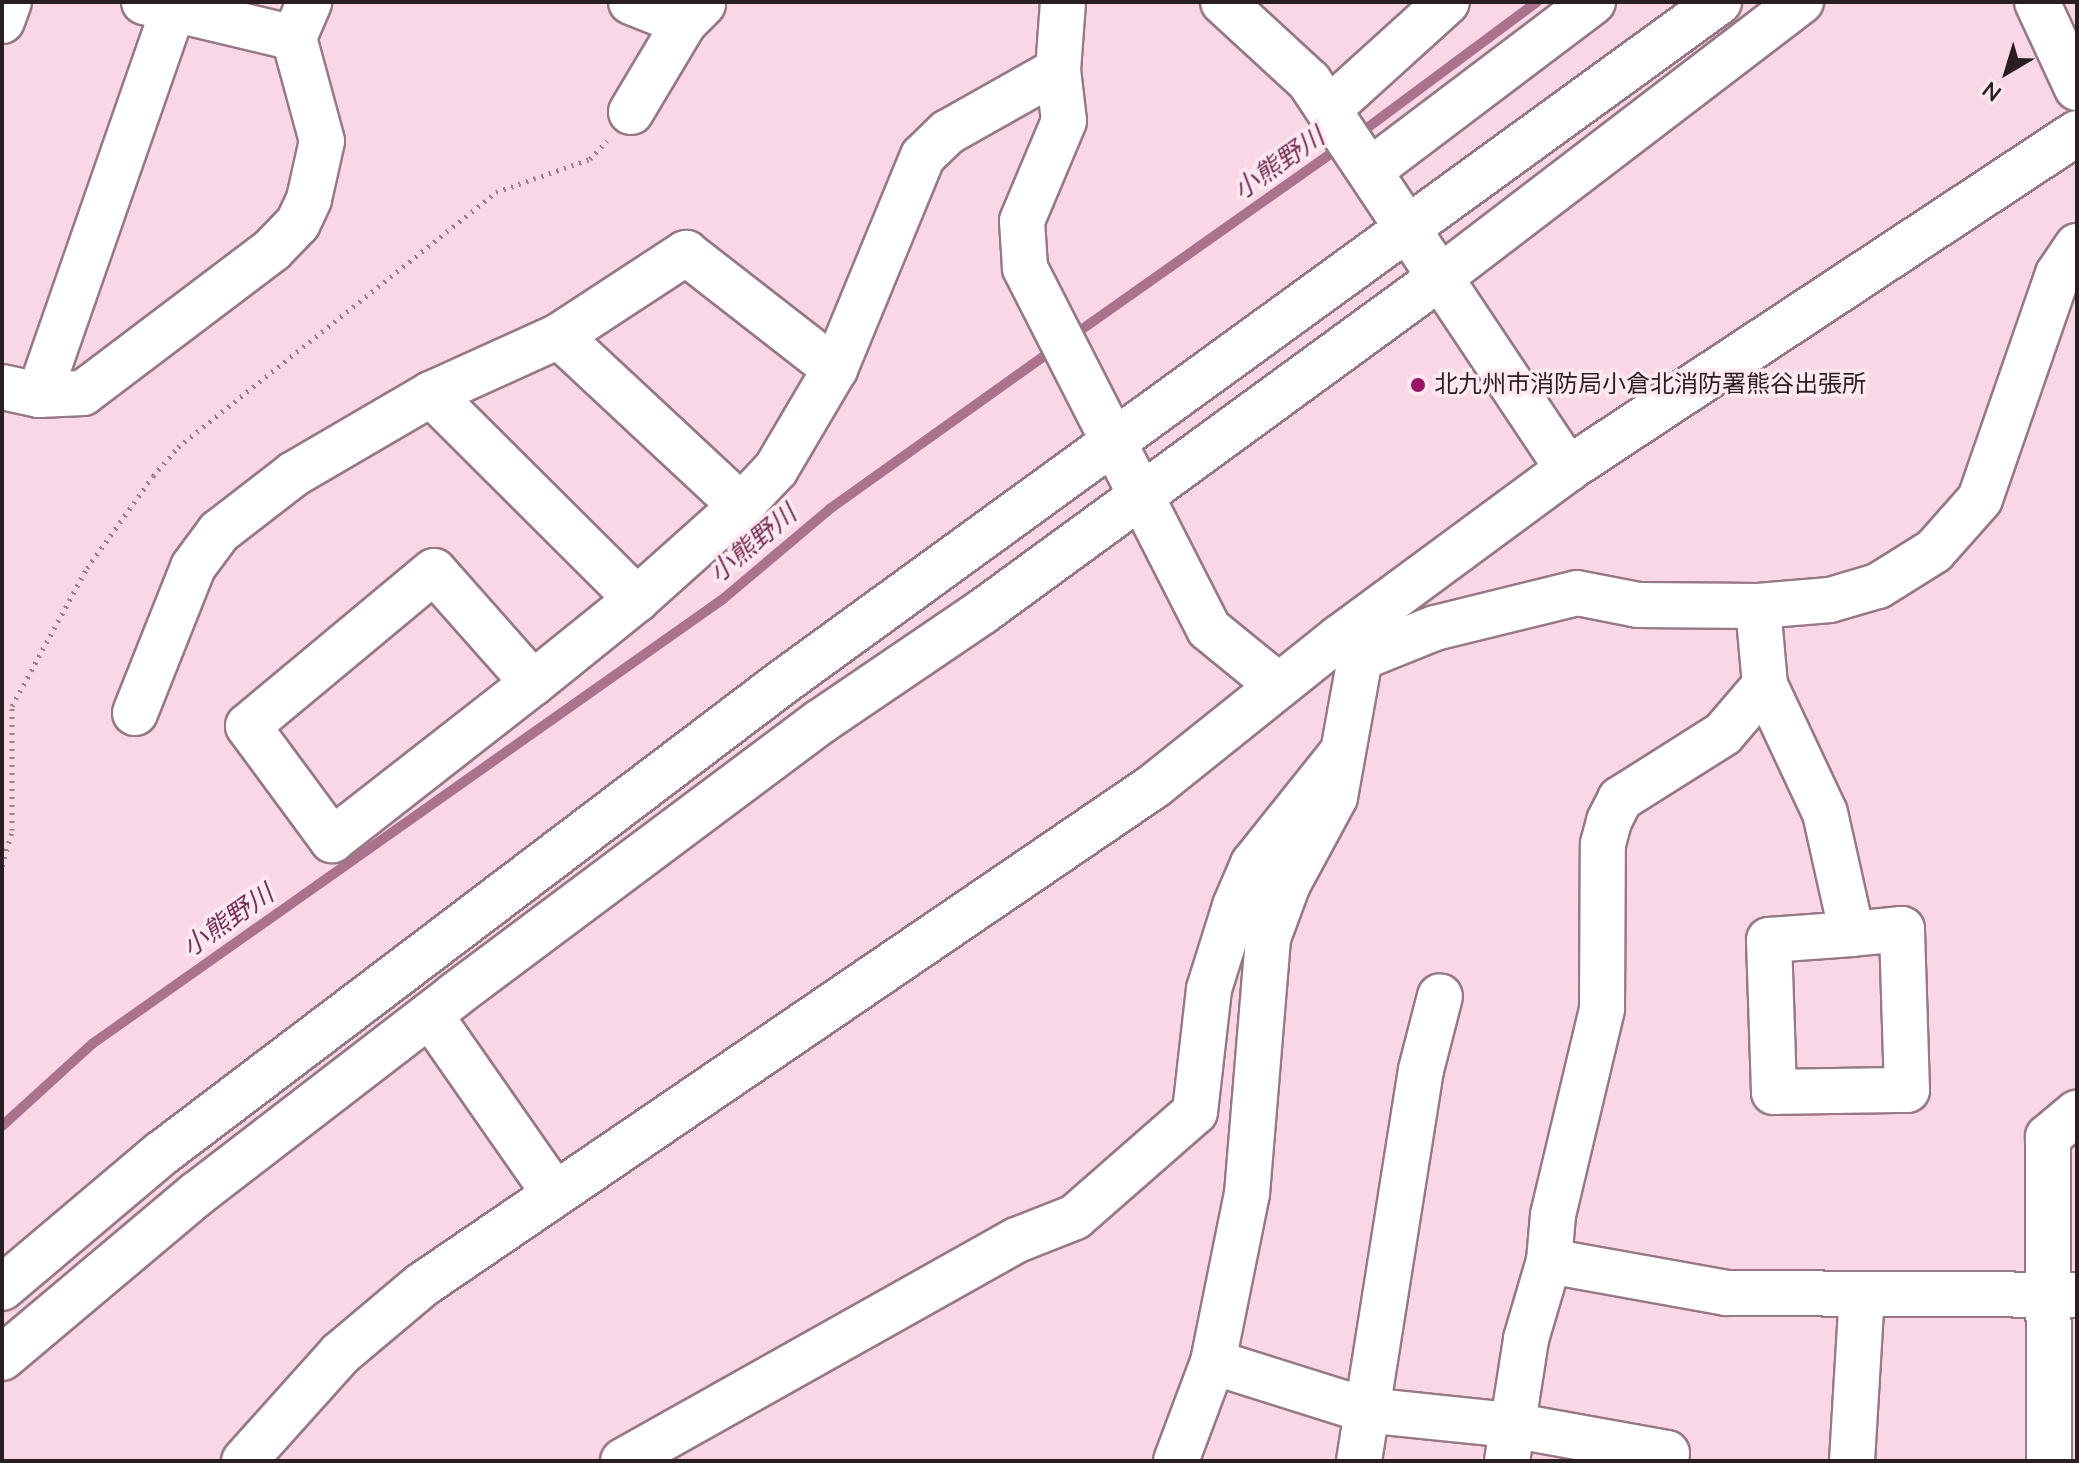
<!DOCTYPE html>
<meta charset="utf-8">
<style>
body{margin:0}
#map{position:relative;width:2079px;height:1463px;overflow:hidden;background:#fad7e6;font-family:"Nunito Sans","Noto Sans JP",sans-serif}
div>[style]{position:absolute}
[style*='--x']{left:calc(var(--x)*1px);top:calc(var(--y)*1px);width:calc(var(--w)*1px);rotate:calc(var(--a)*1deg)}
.stream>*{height:10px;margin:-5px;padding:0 5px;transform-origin:5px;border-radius:5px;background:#aa728d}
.path>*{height:5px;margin-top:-2.5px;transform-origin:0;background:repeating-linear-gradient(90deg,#987f8a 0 2px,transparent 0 8px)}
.roads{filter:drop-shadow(2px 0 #977886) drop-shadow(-2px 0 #977886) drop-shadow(0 2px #977886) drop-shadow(0 -2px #977886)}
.minor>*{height:44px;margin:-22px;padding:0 22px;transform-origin:22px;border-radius:22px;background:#fff}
.dots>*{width:22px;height:22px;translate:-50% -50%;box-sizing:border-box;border:4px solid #fee9f2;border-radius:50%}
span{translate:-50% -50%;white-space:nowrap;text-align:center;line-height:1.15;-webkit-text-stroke:7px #fee9f2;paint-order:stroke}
.poi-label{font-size:24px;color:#2a1d23}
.left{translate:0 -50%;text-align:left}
.water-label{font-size:26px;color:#773056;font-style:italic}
.frame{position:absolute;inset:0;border:4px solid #2a1d23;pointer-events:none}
.north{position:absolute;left:1967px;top:32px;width:80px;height:80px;-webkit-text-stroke:6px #fee9f2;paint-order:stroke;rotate:218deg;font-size:22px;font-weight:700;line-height:32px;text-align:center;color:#2a1d23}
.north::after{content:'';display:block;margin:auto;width:28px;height:36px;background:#2a1d23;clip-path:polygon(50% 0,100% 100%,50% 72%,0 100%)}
</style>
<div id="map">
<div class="stream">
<div style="--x:1359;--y:134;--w:222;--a:-36.6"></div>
<div style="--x:1071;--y:337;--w:328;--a:-35.2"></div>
<div style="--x:2;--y:1126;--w:122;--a:-42.3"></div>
<div style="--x:92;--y:1044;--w:772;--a:-35.19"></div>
<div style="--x:723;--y:599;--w:141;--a:-40.1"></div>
<div style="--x:831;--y:508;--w:275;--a:-35.5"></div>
</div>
<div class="path">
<div style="--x:2;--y:866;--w:37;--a:-74"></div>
<div style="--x:12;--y:830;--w:124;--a:-90"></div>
<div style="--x:12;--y:706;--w:157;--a:-61.5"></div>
<div style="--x:87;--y:568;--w:113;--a:-54.3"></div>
<div style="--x:153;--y:476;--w:38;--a:-49"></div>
<div style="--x:178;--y:447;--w:408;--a:-38.7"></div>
<div style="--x:496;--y:192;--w:100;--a:-19.3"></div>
<div style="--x:590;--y:159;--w:25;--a:-47"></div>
</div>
<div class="roads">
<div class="minor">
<div style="--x:144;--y:2;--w:154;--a:13.5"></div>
<div style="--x:631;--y:2;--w:57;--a:21.6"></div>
<div style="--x:684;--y:23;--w:27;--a:-45"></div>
<div style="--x:1063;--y:2;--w:68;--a:94.2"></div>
<div style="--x:1058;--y:70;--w:51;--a:83.3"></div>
<div style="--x:1064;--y:121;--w:108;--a:112.8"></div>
<div style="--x:1022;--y:221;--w:47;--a:86.3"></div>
<div style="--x:1025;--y:268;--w:405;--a:63"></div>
<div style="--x:1209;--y:629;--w:90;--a:39.2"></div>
<div style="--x:1223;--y:2;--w:117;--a:42.6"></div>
<div style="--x:1309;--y:81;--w:467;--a:56.3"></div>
<div style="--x:2037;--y:2;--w:95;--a:65.1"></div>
<div style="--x:2;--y:21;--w:20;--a:-70"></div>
<div style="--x:1329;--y:109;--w:159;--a:-42.2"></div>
<div style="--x:631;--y:112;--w:104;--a:-59.2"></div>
<div style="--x:1372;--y:169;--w:277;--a:-37.1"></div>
<div style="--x:559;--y:336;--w:249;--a:43"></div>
<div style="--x:2;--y:387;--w:38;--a:12"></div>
<div style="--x:39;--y:395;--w:44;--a:-2.6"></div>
<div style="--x:83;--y:393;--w:237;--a:-37.1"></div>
<div style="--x:272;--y:250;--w:37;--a:-46"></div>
<div style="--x:298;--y:223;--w:26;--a:-65"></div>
<div style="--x:309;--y:199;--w:59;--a:-77.4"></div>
<div style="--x:322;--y:141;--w:107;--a:-105.2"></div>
<div style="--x:294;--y:38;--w:39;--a:-67"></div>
<div style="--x:431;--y:394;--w:291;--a:44.9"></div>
<div style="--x:39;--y:395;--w:416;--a:-70.8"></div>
<div style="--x:1360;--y:658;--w:81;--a:-21.8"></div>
<div style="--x:1435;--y:628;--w:146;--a:-13.8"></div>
<div style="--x:1577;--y:593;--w:62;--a:11.1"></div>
<div style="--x:1638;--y:605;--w:120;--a:0.5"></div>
<div style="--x:1758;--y:606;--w:72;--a:-4.8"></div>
<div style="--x:1830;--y:600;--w:50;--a:-16.3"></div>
<div style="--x:1878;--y:586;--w:66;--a:-32"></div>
<div style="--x:1934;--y:551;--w:69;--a:-48.5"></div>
<div style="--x:1980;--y:499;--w:238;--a:-70.9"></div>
<div style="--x:2058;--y:274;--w:34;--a:-56"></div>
<div style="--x:533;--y:683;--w:149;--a:-131.5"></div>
<div style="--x:434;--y:571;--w:242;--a:140.2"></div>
<div style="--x:248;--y:726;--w:142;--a:53.6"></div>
<div style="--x:332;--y:840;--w:255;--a:-38"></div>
<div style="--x:533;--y:683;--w:134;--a:-38.9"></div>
<div style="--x:637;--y:599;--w:140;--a:-41.8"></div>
<div style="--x:741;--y:506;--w:51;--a:-46.6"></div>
<div style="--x:776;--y:469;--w:116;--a:-59.5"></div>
<div style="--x:1765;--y:685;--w:141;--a:64.9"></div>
<div style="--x:1825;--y:813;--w:124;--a:77.4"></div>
<div style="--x:1852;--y:934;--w:83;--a:175.9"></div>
<div style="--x:1769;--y:940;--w:152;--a:88.1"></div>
<div style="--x:1774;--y:1092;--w:133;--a:-0.9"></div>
<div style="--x:1907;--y:1090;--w:161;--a:-91.8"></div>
<div style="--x:1902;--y:929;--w:50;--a:174.3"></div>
<div style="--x:135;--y:713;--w:157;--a:-68.3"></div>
<div style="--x:193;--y:567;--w:44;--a:-53.4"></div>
<div style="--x:219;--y:532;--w:95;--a:-37.7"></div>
<div style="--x:294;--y:474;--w:159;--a:-30.3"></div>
<div style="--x:431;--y:394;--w:141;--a:-24.4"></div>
<div style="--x:559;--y:336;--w:152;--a:-33.2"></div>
<div style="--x:686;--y:253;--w:189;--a:37.9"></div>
<div style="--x:835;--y:369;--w:230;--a:-67.6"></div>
<div style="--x:923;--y:156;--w:35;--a:-44"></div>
<div style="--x:948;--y:132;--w:126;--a:-29.4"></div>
<div style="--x:430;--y:1015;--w:218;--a:55.1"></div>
<div style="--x:1549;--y:1261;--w:180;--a:10.2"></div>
<div style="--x:1726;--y:1293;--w:351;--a:0.3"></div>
<div style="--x:2;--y:1288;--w:209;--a:-40.2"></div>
<div style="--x:162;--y:1153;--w:779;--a:-37.18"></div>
<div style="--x:783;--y:682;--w:1157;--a:-36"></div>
<div style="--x:2;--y:1358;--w:255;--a:-40.1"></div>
<div style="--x:197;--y:1194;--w:326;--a:-37.6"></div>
<div style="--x:455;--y:995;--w:456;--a:-36.8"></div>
<div style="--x:820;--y:722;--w:196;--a:-34.2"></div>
<div style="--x:982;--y:612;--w:570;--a:-36.15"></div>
<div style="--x:1442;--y:276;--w:452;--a:-37.4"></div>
<div style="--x:1213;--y:1362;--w:159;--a:17.5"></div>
<div style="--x:1365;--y:1410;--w:147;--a:5.9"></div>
<div style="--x:1511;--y:1425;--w:158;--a:10.2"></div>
<div style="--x:1667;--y:1453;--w:8;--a:97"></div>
<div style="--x:244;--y:1461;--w:144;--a:-48.1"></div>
<div style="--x:340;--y:1354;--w:107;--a:-40.1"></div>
<div style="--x:422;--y:1285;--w:886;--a:-34.28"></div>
<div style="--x:1154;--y:786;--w:237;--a:-38.7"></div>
<div style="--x:1339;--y:638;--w:285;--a:-36.4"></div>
<div style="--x:1568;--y:469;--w:610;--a:-33.43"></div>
<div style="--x:623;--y:1461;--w:452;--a:-29.3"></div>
<div style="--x:1017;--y:1240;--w:62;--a:-21.6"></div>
<div style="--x:1075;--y:1217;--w:159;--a:-41.2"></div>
<div style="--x:1195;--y:1112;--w:124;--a:-83.5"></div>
<div style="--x:1209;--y:989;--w:87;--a:-72.6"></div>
<div style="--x:1235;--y:906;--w:46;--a:-66.8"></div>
<div style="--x:1253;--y:864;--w:139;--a:-51.4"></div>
<div style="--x:1176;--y:1461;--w:106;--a:-69.5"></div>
<div style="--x:1213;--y:1362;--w:171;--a:-78.6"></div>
<div style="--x:1247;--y:1194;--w:257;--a:-85.3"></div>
<div style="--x:1268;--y:938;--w:58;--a:-69.7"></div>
<div style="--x:1288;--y:884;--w:99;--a:-61.6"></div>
<div style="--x:1335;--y:797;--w:141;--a:-79.8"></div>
<div style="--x:1359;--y:1461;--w:396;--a:-81"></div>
<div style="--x:1421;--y:1070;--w:76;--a:-75.6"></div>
<div style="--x:1507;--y:1461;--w:123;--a:-81.1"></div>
<div style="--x:1526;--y:1339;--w:81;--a:-73.6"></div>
<div style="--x:1549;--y:1261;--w:46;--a:-85"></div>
<div style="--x:1553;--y:1215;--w:212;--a:-76.6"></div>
<div style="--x:1602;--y:1009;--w:165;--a:-89.7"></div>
<div style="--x:1603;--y:844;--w:24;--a:-75"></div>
<div style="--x:1609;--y:821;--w:25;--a:-63"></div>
<div style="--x:1620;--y:799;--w:122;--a:-32.3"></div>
<div style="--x:1723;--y:734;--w:65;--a:-49.4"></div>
<div style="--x:1765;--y:685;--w:79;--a:-95.1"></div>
<div style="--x:1852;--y:1461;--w:167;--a:-86.6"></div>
<div style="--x:2049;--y:1461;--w:324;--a:-90.2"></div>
<div style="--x:2048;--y:1137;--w:38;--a:-40"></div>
</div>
</div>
<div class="dots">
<div style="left:1418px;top:385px;background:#9a1366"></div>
</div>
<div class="poi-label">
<span class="left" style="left:1434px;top:385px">北九州市消防局小倉北消防署熊谷出張所</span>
</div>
<div class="water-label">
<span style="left:1279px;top:164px;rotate:-35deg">小熊野川</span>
<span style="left:753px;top:544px;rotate:-40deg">小熊野川</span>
<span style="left:228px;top:921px;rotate:-35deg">小熊野川</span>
</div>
<div class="frame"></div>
<div class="north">N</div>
</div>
